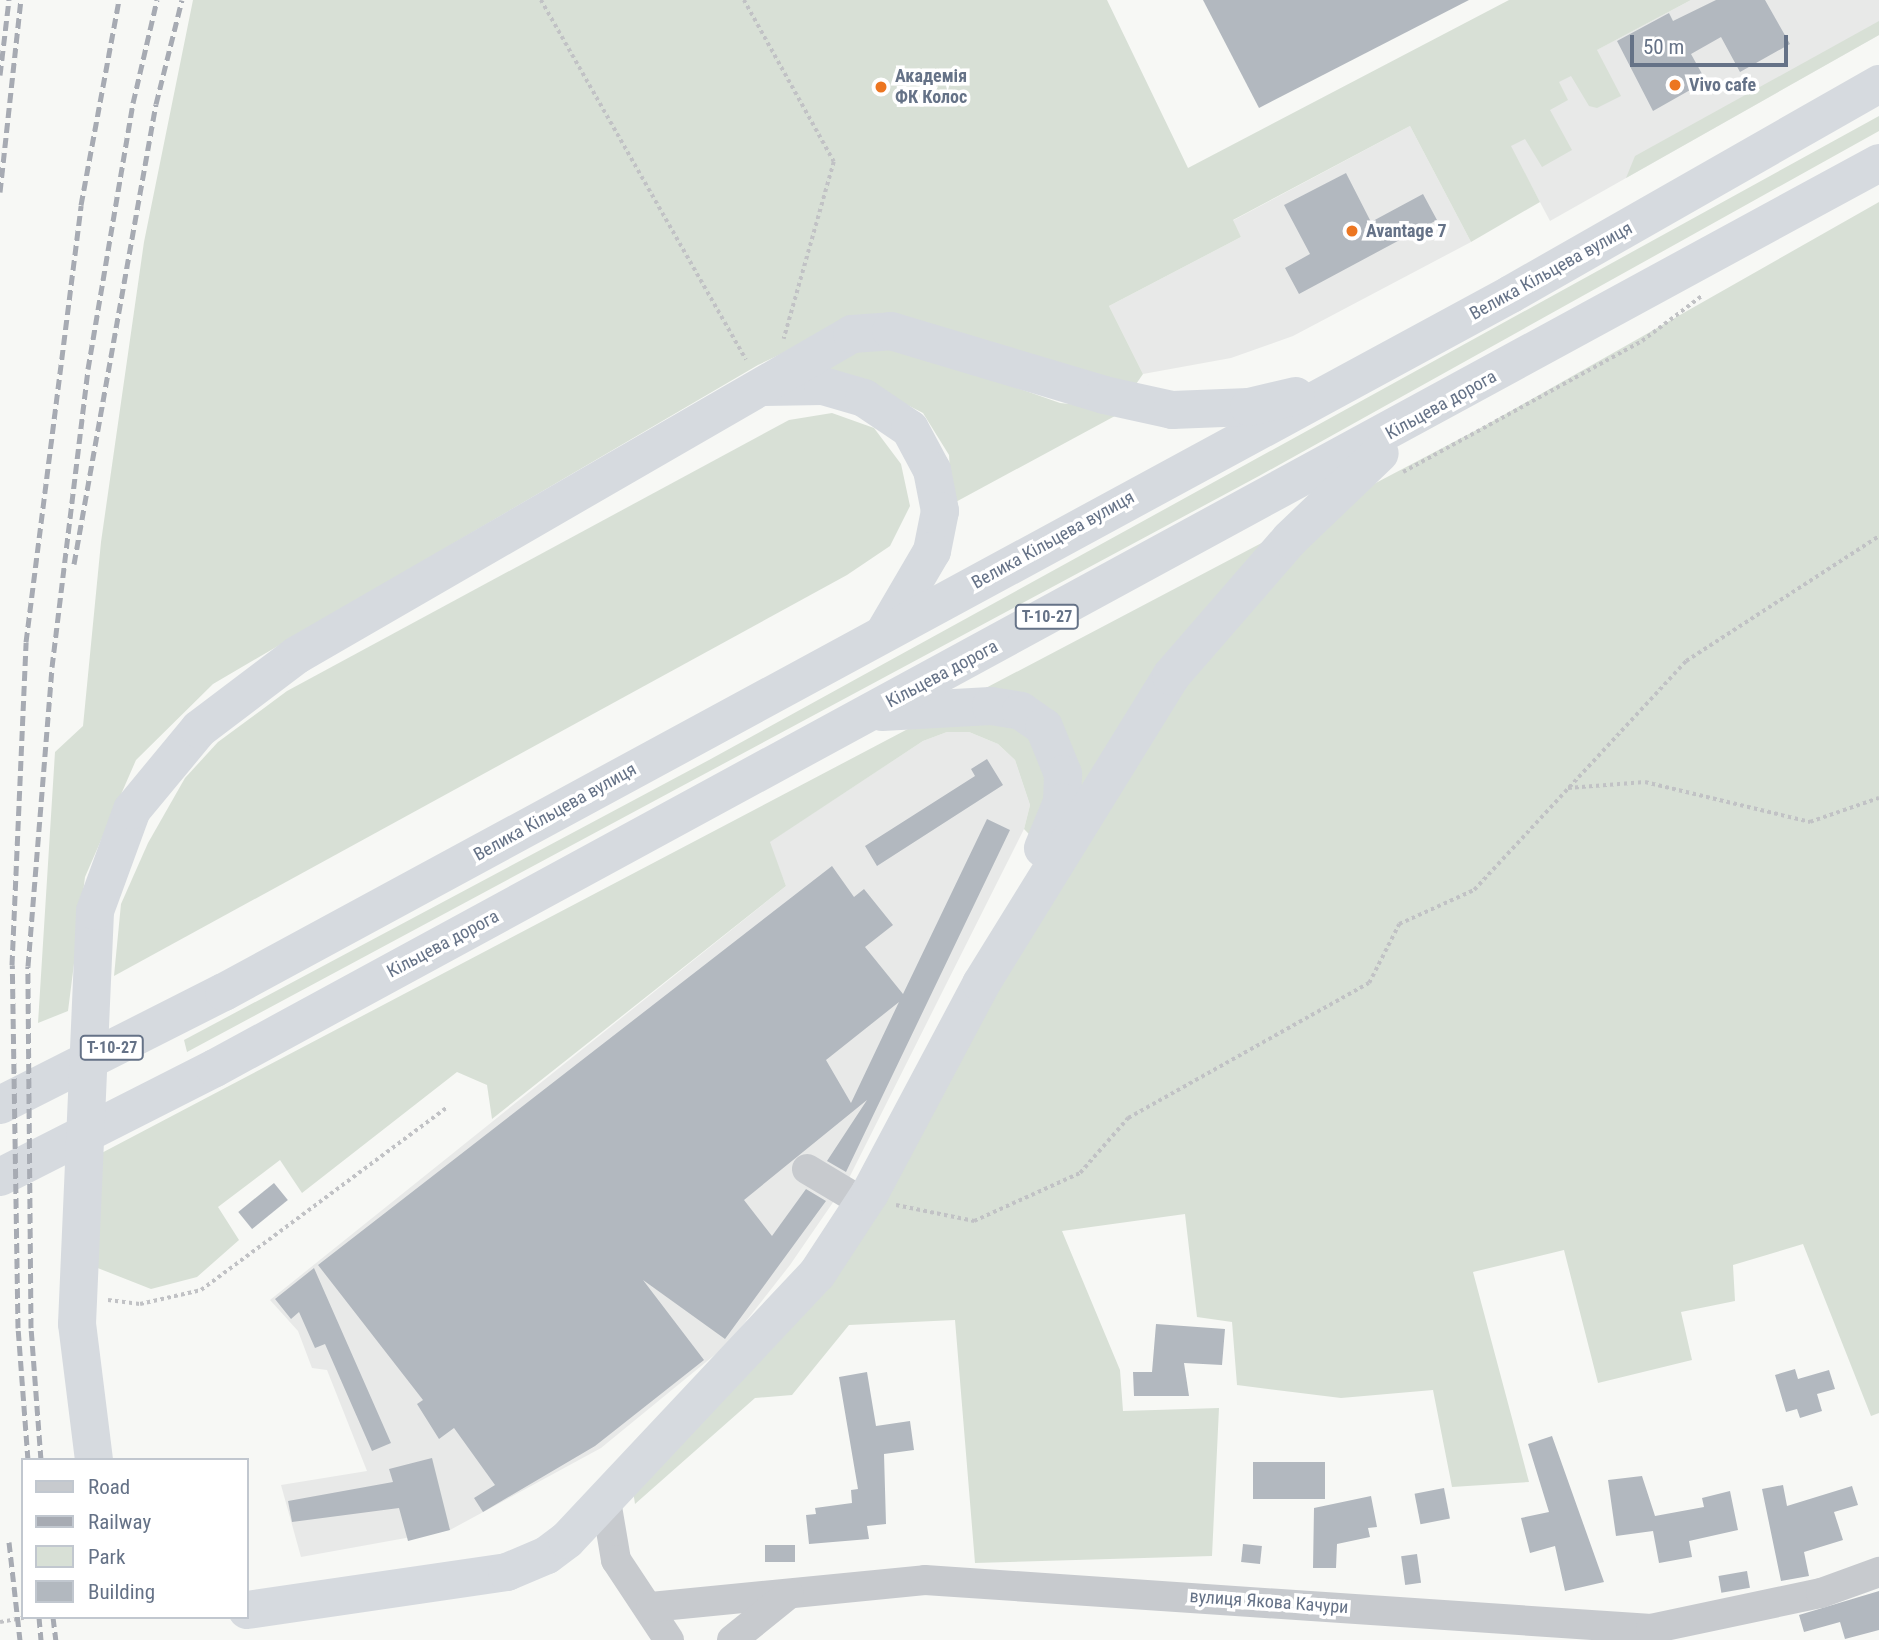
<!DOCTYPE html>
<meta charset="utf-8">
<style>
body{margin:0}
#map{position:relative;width:1879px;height:1640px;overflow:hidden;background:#f7f8f5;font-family:"Roboto Condensed",sans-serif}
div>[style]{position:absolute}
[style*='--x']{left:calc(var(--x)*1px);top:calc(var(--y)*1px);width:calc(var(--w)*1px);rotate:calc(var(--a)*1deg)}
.built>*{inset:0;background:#e8e9e8}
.green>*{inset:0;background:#d8e0d6}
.building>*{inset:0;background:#b2b8bf;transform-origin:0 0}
.path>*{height:3.5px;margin-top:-1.75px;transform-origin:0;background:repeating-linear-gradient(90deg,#c1c2c5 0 3.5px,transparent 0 7px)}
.minor>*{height:30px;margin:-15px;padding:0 15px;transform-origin:15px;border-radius:15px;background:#c7cace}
.highway>*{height:38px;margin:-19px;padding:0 19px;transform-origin:19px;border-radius:19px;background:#d6dadf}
.rail>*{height:5px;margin-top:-2.5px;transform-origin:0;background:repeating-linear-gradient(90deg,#a7abb3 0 10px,transparent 0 15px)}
.dots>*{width:19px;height:19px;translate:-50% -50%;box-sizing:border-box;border:4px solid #fff;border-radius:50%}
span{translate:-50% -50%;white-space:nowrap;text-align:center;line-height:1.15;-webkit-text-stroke:7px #fff;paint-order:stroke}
.shield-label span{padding:2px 5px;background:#fff;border:2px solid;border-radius:5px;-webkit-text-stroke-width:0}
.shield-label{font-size:16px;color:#657287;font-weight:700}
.poi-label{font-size:18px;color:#657287;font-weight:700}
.left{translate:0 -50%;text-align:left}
.street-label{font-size:18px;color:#657287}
.legend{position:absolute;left:21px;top:1458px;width:228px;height:161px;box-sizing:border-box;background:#fff;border:2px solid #c1c7cf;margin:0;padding:9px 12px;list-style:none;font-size:21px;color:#657287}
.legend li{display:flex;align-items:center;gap:14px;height:35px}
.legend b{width:35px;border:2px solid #c1c7cf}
.scale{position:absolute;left:1630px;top:35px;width:158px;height:32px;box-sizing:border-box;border:4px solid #657287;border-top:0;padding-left:9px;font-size:21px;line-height:24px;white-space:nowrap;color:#657287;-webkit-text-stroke:5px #fff;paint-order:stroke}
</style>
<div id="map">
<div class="built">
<div style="clip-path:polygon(1691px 0,1879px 0,1879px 35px,1550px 221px,1497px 121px,1510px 96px)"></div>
<div style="clip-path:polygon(1410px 126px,1471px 242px,1293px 336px,1231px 358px,1143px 374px,1109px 306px,1241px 237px,1232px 221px)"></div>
<div style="clip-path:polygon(947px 732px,969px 732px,998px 744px,1015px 760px,1030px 805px,1024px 829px,847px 1182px,790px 1265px,728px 1344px,601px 1448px,450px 1530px,301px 1557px,281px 1485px,367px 1471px,327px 1370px,312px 1368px,298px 1331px,270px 1300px,786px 886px,769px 842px,923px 741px)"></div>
</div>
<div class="green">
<div style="clip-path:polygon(193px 0,1107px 0,1188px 168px,1509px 0,1691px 0,1597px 50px,1621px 96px,1597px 108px,1589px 106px,1571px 76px,1559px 82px,1568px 100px,1550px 110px,1572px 150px,1542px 167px,1525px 139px,1511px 146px,1540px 202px,1471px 242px,1410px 126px,1233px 220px,1241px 237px,1109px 306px,1143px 374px,1134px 387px,853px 320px,758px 365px,213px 684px,136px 760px,85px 877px,68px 1011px,38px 1023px,55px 752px,83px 726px,101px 542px,144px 242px)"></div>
<div style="clip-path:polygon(1879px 21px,1879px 35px,1626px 178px,1635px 156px)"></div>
<div style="clip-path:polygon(1879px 116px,1879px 131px,1259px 476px,187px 1052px,184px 1040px,709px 760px)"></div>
<div style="clip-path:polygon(1879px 202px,1879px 1413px,1871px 1416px,1803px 1244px,1733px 1265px,1735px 1301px,1681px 1312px,1692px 1360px,1598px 1383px,1564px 1250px,1473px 1272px,1529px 1482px,1452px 1487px,1433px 1390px,1341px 1398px,1237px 1385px,1232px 1322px,1197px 1317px,1185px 1214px,1062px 1231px,1120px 1370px,1123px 1411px,1219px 1408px,1212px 1556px,975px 1563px,955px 1320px,849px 1325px,792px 1395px,755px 1398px,635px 1504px,632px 1484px,750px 1365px,1065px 871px,1024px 829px,1030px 805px,1015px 760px,998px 744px,969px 732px,947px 732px,923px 741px,770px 842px,786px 886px,492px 1119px,487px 1085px,457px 1072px,302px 1193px,280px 1160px,218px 1207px,239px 1240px,197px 1277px,151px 1289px,90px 1265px,94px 1157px,1486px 425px)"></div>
<div style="clip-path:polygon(865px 347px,910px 350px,1060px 403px,1126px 410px,952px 504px,949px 455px,923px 413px,851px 376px,820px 373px)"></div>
<div style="clip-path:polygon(832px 413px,874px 428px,901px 464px,910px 506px,890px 546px,847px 575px,114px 976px,121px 904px,148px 843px,185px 778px,218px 742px,287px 691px,789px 420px)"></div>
</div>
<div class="building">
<div style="clip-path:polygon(1203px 0,1469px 0,1259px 108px)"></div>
<div style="clip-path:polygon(1716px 0,1765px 0,1790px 44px,1740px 72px,1721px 37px,1691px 54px,1706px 81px,1653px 111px,1617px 41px,1669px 13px,1673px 21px)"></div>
<div style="clip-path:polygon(1346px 173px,1371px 222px,1423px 194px,1437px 220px,1299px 294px,1285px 268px,1310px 254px,1284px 205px)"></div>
<div style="clip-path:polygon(987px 759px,1003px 785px,877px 866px,865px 846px,975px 776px,971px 769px)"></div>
<div style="clip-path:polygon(evenodd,987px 819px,1010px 830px,846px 1172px,827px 1161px,867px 1100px,744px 1200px,772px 1236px,806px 1189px,826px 1201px,725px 1339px,643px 1280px,704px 1360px,595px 1446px,483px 1512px,474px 1498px,495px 1485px,454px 1428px,439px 1439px,417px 1404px,423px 1400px,318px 1265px,832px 866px,854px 897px,864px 889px,893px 925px,865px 947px,903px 994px,987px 819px,899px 1002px,898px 1004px,851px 1103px,826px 1060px,899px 1002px)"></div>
<div style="left:274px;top:1183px;width:22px;height:46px;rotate:51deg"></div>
<div style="clip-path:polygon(314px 1268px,391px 1443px,372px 1451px,325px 1344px,315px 1348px,299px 1312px,291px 1319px,275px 1299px)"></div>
<div style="clip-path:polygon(1156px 1324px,1225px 1329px,1222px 1365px,1184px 1363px,1189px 1396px,1134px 1396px,1133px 1372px,1152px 1372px)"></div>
<div style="clip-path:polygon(1795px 1369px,1798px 1379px,1829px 1370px,1835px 1389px,1817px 1394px,1822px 1411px,1800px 1418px,1797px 1409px,1786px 1412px,1775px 1375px)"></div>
<div style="clip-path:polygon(867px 1372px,876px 1426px,910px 1421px,914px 1450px,884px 1454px,886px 1524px,867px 1526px,869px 1539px,809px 1544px,806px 1515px,816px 1514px,815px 1508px,852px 1503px,851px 1490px,858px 1489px,839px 1377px)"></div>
<div style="clip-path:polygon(1552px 1436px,1604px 1582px,1565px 1591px,1555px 1546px,1530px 1553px,1521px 1518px,1549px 1512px,1528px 1444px)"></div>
<div style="clip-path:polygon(432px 1458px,450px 1530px,408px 1541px,399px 1508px,292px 1522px,288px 1501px,393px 1482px,389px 1469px)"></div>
<div style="left:1253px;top:1462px;width:72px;height:37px"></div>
<div style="clip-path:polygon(1642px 1476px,1655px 1516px,1704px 1507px,1702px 1498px,1730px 1491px,1738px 1530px,1689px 1541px,1692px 1557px,1659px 1563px,1653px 1531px,1616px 1536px,1608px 1480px)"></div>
<div style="clip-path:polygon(1783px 1485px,1787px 1506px,1852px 1486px,1858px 1505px,1834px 1512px,1843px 1540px,1804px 1552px,1809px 1576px,1781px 1581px,1762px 1489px)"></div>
<div style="left:1444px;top:1488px;width:31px;height:30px;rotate:79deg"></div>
<div style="clip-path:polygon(1371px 1496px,1377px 1527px,1368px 1528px,1370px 1537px,1337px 1544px,1336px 1568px,1313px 1568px,1314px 1508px)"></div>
<div style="left:1243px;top:1544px;width:19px;height:18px;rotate:6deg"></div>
<div style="left:765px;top:1545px;width:30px;height:17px"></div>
<div style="left:1417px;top:1554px;width:29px;height:16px;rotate:82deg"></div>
<div style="left:1747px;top:1571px;width:17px;height:29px;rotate:80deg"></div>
<div style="clip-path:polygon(1879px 1591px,1879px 1630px,1845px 1639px,1840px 1622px,1804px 1632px,1799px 1615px)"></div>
</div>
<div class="path">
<div style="--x:541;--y:0;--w:414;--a:60.3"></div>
<div style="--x:744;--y:0;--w:185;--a:60.9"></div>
<div style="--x:834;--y:162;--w:184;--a:105.8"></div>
<div style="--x:1403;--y:472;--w:273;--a:-28.7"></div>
<div style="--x:1642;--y:341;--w:76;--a:-37"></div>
<div style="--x:1568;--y:788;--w:77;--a:-4.5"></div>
<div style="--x:1645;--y:782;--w:170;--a:13.6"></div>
<div style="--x:1810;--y:822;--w:73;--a:-19.2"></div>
<div style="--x:896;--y:1205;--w:80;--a:11.6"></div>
<div style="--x:974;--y:1221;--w:116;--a:-24.4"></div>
<div style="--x:1080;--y:1173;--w:73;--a:-48.9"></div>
<div style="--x:1128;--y:1118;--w:276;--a:-29.3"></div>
<div style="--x:1369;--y:983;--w:66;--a:-63"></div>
<div style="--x:1399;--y:924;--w:82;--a:-24.4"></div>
<div style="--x:1474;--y:890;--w:312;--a:-47.2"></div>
<div style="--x:1686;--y:661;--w:230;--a:-32.9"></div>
<div style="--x:108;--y:1300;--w:32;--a:7"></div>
<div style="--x:140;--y:1304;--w:63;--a:-12.9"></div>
<div style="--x:201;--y:1290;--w:305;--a:-36.6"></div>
<div style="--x:0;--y:1622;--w:28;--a:-10"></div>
</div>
<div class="minor">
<div style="--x:807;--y:1169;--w:66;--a:30.8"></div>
<div style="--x:605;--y:1495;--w:66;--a:80.4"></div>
<div style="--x:616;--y:1560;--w:96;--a:56.5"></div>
<div style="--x:651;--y:1607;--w:275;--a:-5.6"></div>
<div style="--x:925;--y:1580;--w:728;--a:3.86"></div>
<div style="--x:1651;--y:1629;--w:174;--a:-12"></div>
<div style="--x:1821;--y:1593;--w:62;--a:-19.9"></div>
<div style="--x:732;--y:1640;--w:73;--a:-38.9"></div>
</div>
<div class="highway">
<div style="--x:764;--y:387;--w:59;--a:-1"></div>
<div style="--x:823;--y:386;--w:43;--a:16.3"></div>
<div style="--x:864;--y:398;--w:55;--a:34"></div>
<div style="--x:910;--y:429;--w:47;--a:61.8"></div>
<div style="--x:932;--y:470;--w:42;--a:79"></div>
<div style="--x:940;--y:511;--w:41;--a:101.3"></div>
<div style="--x:932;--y:551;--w:95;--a:120.3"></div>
<div style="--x:882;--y:712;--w:109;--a:-3.2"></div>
<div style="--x:991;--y:706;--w:30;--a:9"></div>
<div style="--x:1021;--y:711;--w:28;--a:35"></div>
<div style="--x:1044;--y:727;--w:51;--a:68"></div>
<div style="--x:1063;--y:774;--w:28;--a:92"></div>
<div style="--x:1062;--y:802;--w:50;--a:112.4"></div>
<div style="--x:0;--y:1105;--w:251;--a:-26.8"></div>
<div style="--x:224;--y:992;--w:1464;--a:-28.47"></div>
<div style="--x:1511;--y:294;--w:424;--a:-29.7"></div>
<div style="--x:0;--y:1177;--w:241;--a:-26.9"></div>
<div style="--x:215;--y:1068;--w:1894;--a:-28.54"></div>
<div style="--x:94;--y:1460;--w:137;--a:-97.1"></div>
<div style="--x:77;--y:1324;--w:413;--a:-87.5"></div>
<div style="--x:95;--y:911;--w:108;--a:-69.9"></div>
<div style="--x:132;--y:810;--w:105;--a:-50.4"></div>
<div style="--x:199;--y:729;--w:123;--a:-37.1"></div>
<div style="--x:297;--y:655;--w:641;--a:-30.04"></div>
<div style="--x:852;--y:334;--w:39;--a:-4"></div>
<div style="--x:891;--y:331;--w:222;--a:16.7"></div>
<div style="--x:1104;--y:395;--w:70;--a:12.4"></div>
<div style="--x:1172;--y:410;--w:77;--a:-2.2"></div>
<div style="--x:1249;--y:407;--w:48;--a:-13.2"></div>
<div style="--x:247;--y:1610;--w:263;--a:-8.3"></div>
<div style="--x:507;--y:1572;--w:43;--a:-23"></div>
<div style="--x:547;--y:1555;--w:25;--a:-37"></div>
<div style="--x:567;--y:1540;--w:365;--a:-46.8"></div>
<div style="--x:817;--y:1274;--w:97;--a:-56.8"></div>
<div style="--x:870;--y:1193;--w:237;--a:-62"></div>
<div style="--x:981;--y:984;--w:362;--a:-58.3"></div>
<div style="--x:1171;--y:676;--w:181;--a:-49"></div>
<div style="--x:1290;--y:539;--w:124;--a:-43.7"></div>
</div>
<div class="rail">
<div style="--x:0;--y:75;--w:76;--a:-83.2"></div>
<div style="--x:0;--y:192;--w:193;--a:-83.8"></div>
<div style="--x:74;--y:564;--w:467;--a:-79.9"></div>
<div style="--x:156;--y:104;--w:107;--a:-76"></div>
<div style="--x:28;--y:1460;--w:132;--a:-94.3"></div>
<div style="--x:18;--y:1328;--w:363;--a:-90.9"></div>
<div style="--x:12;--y:965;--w:323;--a:-87.5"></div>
<div style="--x:26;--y:642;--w:440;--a:-82.8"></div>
<div style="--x:81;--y:205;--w:208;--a:-79.5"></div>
<div style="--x:41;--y:1460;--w:132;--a:-94.3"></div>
<div style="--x:31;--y:1328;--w:362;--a:-90.5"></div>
<div style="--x:28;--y:966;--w:300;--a:-85.4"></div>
<div style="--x:52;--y:667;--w:300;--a:-83.1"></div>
<div style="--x:88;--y:369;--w:270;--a:-80.4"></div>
<div style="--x:133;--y:103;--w:106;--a:-76.9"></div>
<div style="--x:9;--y:1542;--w:99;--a:83.6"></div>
<div style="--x:39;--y:1617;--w:23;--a:85"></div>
<div style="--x:53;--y:1617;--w:23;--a:83"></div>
</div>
<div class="dots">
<div style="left:1675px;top:85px;background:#ec7621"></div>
<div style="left:881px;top:87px;background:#ec7621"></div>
<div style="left:1352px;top:231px;background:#ec7621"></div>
</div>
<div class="shield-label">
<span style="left:1047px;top:617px">Т-10-27</span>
<span style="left:112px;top:1048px">Т-10-27</span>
</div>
<div class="poi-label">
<span class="left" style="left:895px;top:87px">Академія<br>ФК Колос</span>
<span class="left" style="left:1689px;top:85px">Vivo cafe</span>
<span class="left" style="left:1366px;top:231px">Avantage 7</span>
</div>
<div class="street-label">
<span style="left:1551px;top:271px;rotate:-29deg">Велика Кільцева вулиця</span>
<span style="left:1441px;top:405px;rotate:-29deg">Кільцева дорога</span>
<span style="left:1053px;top:540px;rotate:-29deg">Велика Кільцева вулиця</span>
<span style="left:942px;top:674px;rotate:-28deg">Кільцева дорога</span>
<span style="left:555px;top:812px;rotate:-29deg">Велика Кільцева вулиця</span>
<span style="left:443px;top:944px;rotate:-28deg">Кільцева дорога</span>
<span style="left:1269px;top:1602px;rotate:4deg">вулиця Якова Качури</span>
</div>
<ul class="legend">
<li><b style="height:9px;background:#c7cace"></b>Road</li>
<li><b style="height:9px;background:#a7abb3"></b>Railway</li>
<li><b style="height:19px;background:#d8e0d6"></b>Park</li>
<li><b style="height:19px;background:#b2b8bf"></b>Building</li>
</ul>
<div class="scale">50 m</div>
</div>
